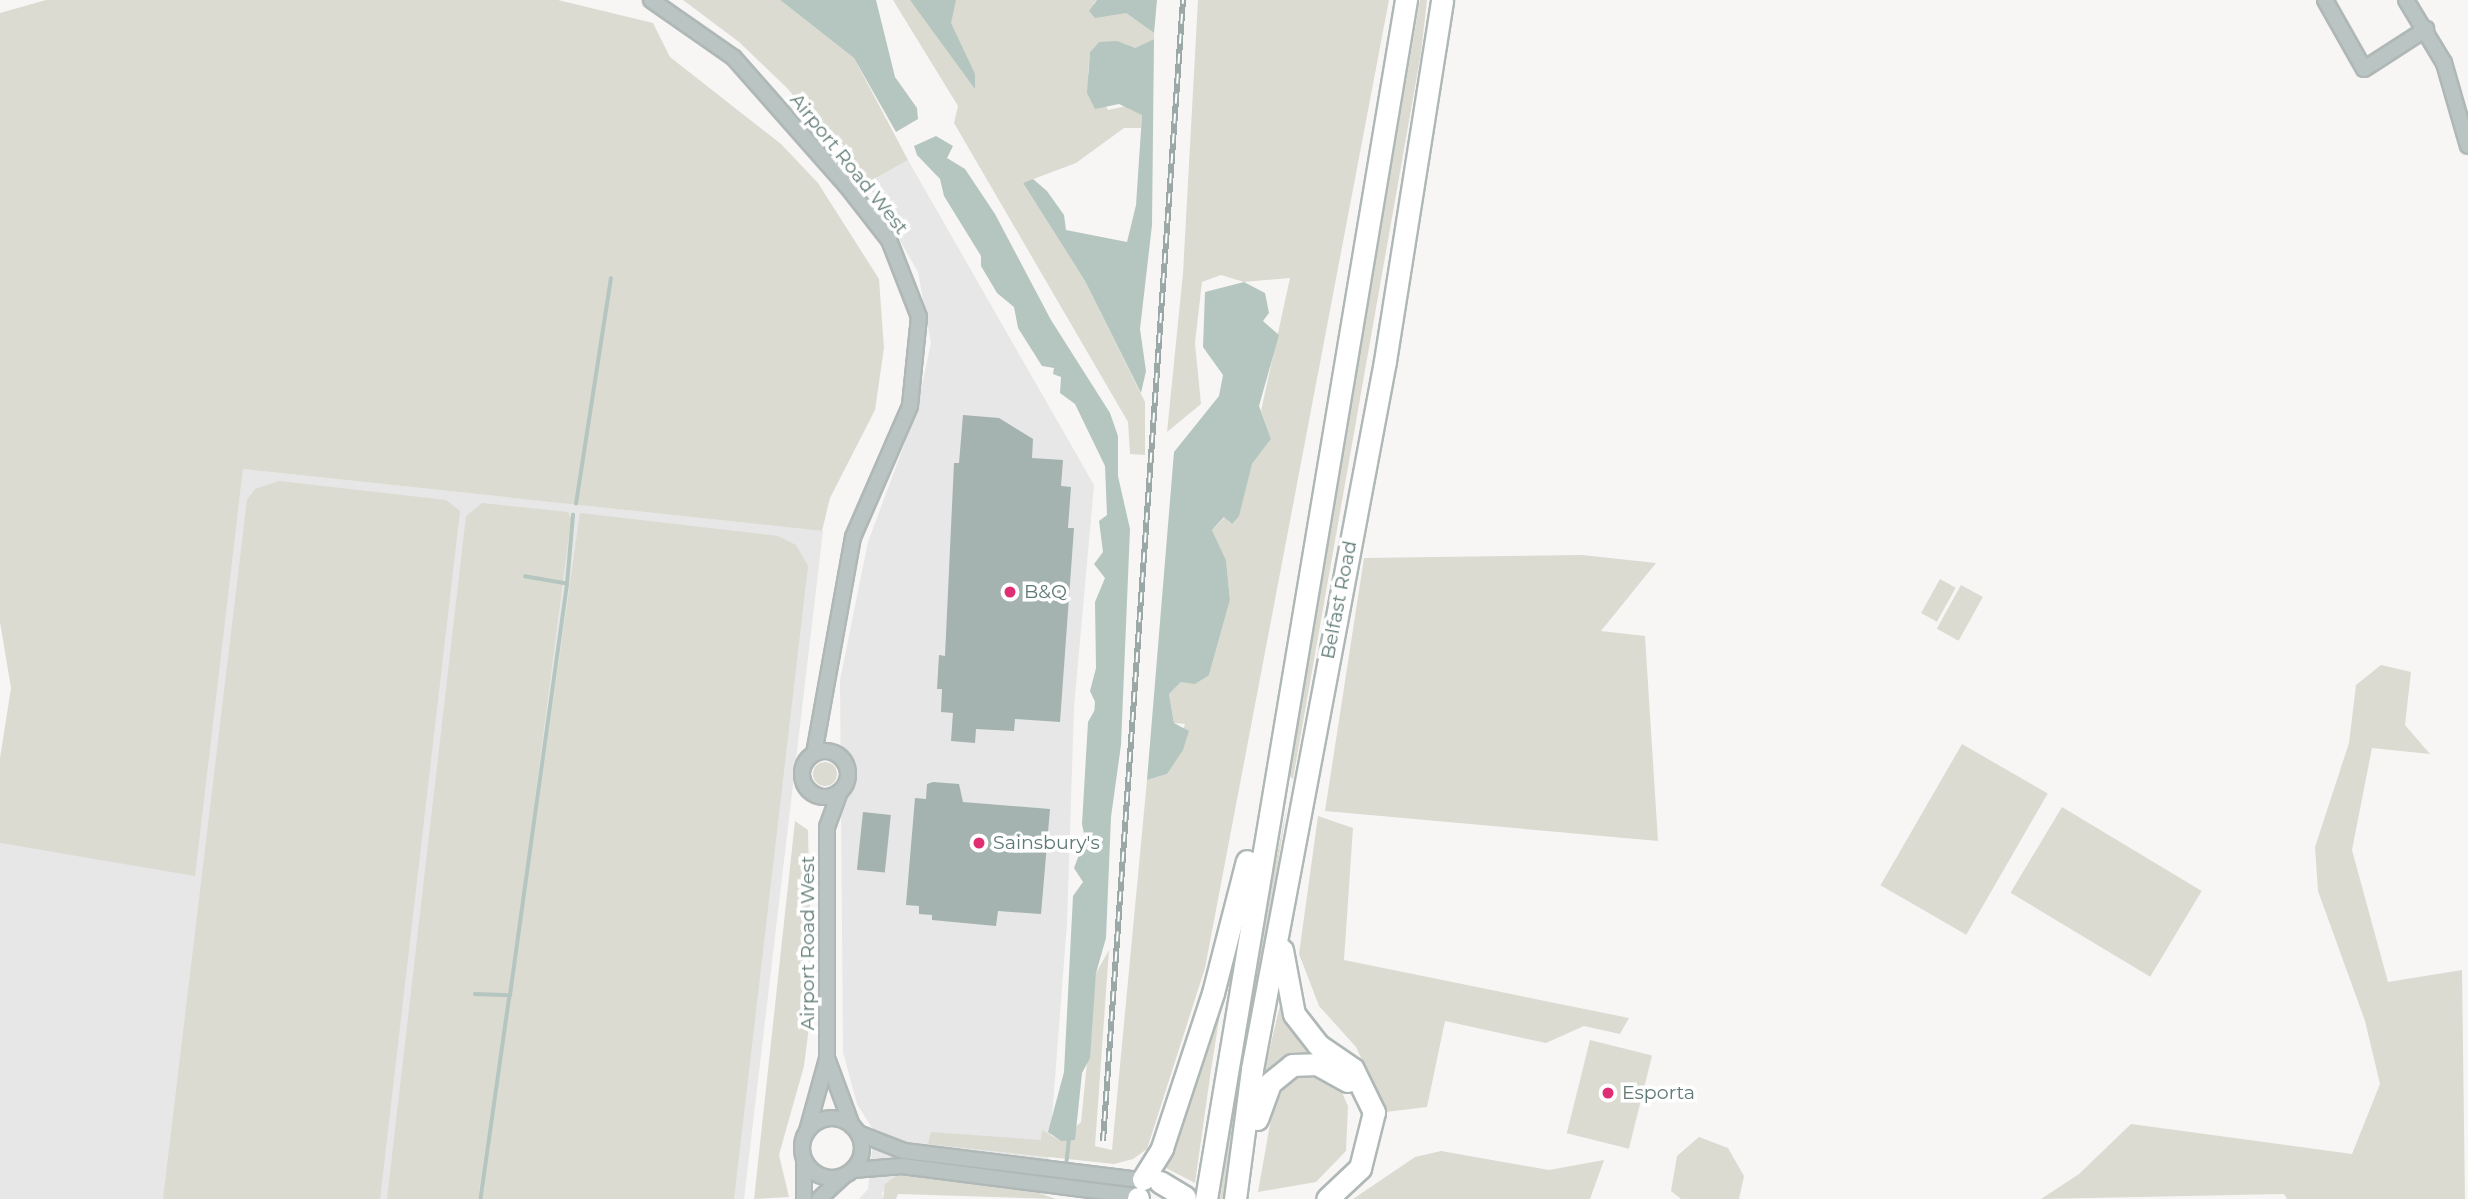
<!DOCTYPE html>
<style>
body{margin:0}
#map{position:relative;width:2468px;height:1199px;overflow:hidden;background:#f8f6f5;font-family:Montserrat,sans-serif}
div>[style]{position:absolute}
[style*='--x']{left:calc(var(--x)*1px);top:calc(var(--y)*1px);width:calc(var(--w)*1px);rotate:calc(var(--a)*1deg)}
.built>*{inset:0;background:#e6e7e6}
.green>*{inset:0;background:#dbdbd2;transform-origin:0 0}
.round{border-radius:50%}
.water>*{inset:0;background:#b4c6bf}
.stream>*{height:3.5px;margin:-1.75px;padding:0 1.75px;transform-origin:1.75px;border-radius:1.75px;background:#b4c6bf}
.building>*{inset:0;background:#a4b3b0;transform-origin:0 0}
.roads{filter:drop-shadow(2px 0 #afb8b6) drop-shadow(-2px 0 #afb8b6) drop-shadow(0 2px #afb8b6) drop-shadow(0 -2px #afb8b6)}
.minor>*{height:14px;margin:-7px;padding:0 7px;transform-origin:7px;border-radius:7px;background:#bac4c2}
.minor>.ring{margin:-7px;padding:0;box-sizing:content-box;background:none;border:14px solid #bac4c2;border-radius:50%}
.highway>*{height:21px;margin:-10.5px;padding:0 10.5px;transform-origin:10.5px;border-radius:10.5px;background:#fff}
.rail>*{height:6px;margin-top:-3px;transform-origin:0;background:repeating-linear-gradient(90deg,#fff 0 10px,#9ba9a6 0 20px);box-sizing:border-box;border-block:2px solid #9ba9a6}
.dots>*{width:19px;height:19px;translate:-50% -50%;box-sizing:border-box;border:4px solid #fff;border-radius:50%}
span{translate:-50% -50%;white-space:nowrap;text-align:center;line-height:1.15;-webkit-text-stroke:7px #fff;paint-order:stroke}
.street-label{font-size:19px;color:#5f7a75}
.poi-label{font-size:19px;color:#5f7a75}
.left{translate:0 -50%;text-align:left}
</style>
<div id="map">
<div class="built">
<div style="clip-path:polygon(908px 160px,1094px 485px,1074px 708px,1067px 923px,1049px 1156px,1039px 1193px,900px 1173px,882px 1193px,883px 1199px,859px 1199px,868px 1189px,874px 1131px,857px 1104px,843px 1052px,840px 680px,868px 542px,916px 413px,931px 343px,918px 272px,867px 183px)"></div>
<div style="clip-path:polygon(243px 469px,823px 531px,744px 1199px,0 1199px,0 843px,194px 875px)"></div>
</div>
<div class="green">
<div style="clip-path:polygon(46px 0,558px 0,653px 23px,670px 57px,781px 144px,818px 183px,879px 279px,884px 348px,875px 410px,830px 498px,822px 531px,243px 469px,195px 876px,0 843px,0 758px,11px 688px,0 622px,0 13px)"></div>
<div style="clip-path:polygon(683px 0,780px 0,854px 58px,908px 160px,867px 183px,787px 88px,739px 42px)"></div>
<div style="clip-path:polygon(893px 0,1097px 0,1093px 4px,1126px 13px,1154px 33px,1154px 39px,1135px 48px,1099px 42px,1090px 52px,1088px 73px,1108px 110px,1131px 105px,1142px 115px,1141px 128px,1124px 128px,1076px 163px,1023px 183px,1085px 281px,1145px 402px,1145px 455px,1130px 454px,1128px 422px,954px 123px,958px 106px)"></div>
<div style="clip-path:polygon(1198px 0,1389px 0,1205px 968px,1147px 1149px,1133px 1159px,1114px 1164px,928px 1144px,931px 1132px,1041px 1140px,1042px 1130px,1061px 1141px,1081px 1122px,1096px 973px,1109px 950px,1095px 1146px,1112px 1150px,1147px 780px,1167px 774px,1185px 724px,1174px 723px,1169px 694px,1181px 682px,1209px 675px,1230px 600px,1226px 560px,1212px 530px,1225px 517px,1231px 524px,1252px 464px,1271px 439px,1261px 411px,1290px 278px,1244px 282px,1221px 275px,1202px 282px,1195px 343px,1201px 404px,1167px 432px,1183px 273px)"></div>
<div style="clip-path:polygon(1420px 0,1427px 0,1421px 53px,1293px 779px,1287px 774px,1290px 754px)"></div>
<div style="clip-path:polygon(279px 481px,446px 500px,460px 511px,380px 1199px,163px 1199px,247px 500px,255px 489px)"></div>
<div style="clip-path:polygon(482px 503px,568px 512px,571px 519px,519px 923px,478px 1199px,387px 1199px,466px 516px)"></div>
<div style="clip-path:polygon(580px 513px,778px 536px,796px 545px,808px 566px,734px 1199px,482px 1199px)"></div>
<div style="clip-path:polygon(1582px 555px,1656px 563px,1601px 631px,1645px 636px,1658px 841px,1325px 811px,1364px 558px)"></div>
<div style="left:1940px;top:579px;width:18px;height:39px;rotate:29deg"></div>
<div style="left:1961px;top:585px;width:25px;height:50px;rotate:29deg"></div>
<div style="clip-path:polygon(2381px 665px,2411px 672px,2405px 725px,2430px 754px,2372px 748px,2352px 850px,2388px 982px,2462px 970px,2465px 1199px,2287px 1199px,2284px 1194px,2041px 1199px,2079px 1174px,2131px 1124px,2352px 1154px,2380px 1084px,2365px 1021px,2318px 891px,2315px 847px,2349px 743px,2356px 685px)"></div>
<div style="left:1962px;top:744px;width:99px;height:163px;rotate:30deg"></div>
<div class="round" style="left:813px;top:762px;width:24px;height:24px"></div>
<div style="clip-path:polygon(1287px 806px,1225px 1199px,1220px 1199px,1254px 970px)"></div>
<div style="left:2062px;top:807px;width:163px;height:100px;rotate:31deg"></div>
<div style="clip-path:polygon(1318px 816px,1353px 828px,1344px 960px,1629px 1018px,1620px 1034px,1584px 1026px,1546px 1043px,1445px 1021px,1427px 1107px,1386px 1112px,1356px 1047px,1319px 1006px,1299px 954px)"></div>
<div style="clip-path:polygon(795px 821px,808px 830px,812px 1004px,804px 1066px,779px 1155px,789px 1197px,754px 1199px)"></div>
<div style="clip-path:polygon(1228px 964px,1211px 1070px,1195px 1183px,1162px 1166px)"></div>
<div style="clip-path:polygon(1280px 1005px,1314px 1053px,1284px 1059px,1262px 1081px)"></div>
<div style="left:1590px;top:1040px;width:64px;height:96px;rotate:14deg"></div>
<div style="clip-path:polygon(1322px 1075px,1339px 1086px,1348px 1106px,1346px 1151px,1316px 1182px,1258px 1192px,1273px 1107px,1286px 1085px,1299px 1076px)"></div>
<div style="clip-path:polygon(1699px 1137px,1728px 1148px,1744px 1176px,1739px 1199px,1681px 1199px,1671px 1191px,1677px 1156px)"></div>
<div style="clip-path:polygon(1441px 1151px,1549px 1170px,1604px 1160px,1590px 1199px,1353px 1199px,1415px 1157px)"></div>
<div style="clip-path:polygon(900px 1173px,1039px 1193px,1056px 1199px,898px 1194px,896px 1199px,883px 1199px,885px 1184px)"></div>
</div>
<div class="water">
<div style="clip-path:polygon(780px 0,876px 0,895px 77px,917px 108px,918px 119px,896px 132px,854px 58px)"></div>
<div style="clip-path:polygon(910px 0,956px 0,951px 23px,975px 74px,975px 89px)"></div>
<div style="clip-path:polygon(1097px 0,1157px 0,1154px 33px,1126px 13px,1095px 18px,1089px 11px)"></div>
<div style="clip-path:polygon(1154px 39px,1152px 225px,1140px 329px,1146px 371px,1141px 393px,1085px 281px,1023px 183px,1033px 179px,1047px 191px,1064px 215px,1066px 230px,1127px 242px,1136px 205px,1142px 115px,1119px 104px,1095px 109px,1087px 93px,1090px 52px,1099px 42px,1117px 41px,1135px 48px)"></div>
<div style="clip-path:polygon(936px 136px,953px 146px,947px 158px,965px 169px,995px 214px,1051px 320px,1110px 413px,1118px 436px,1118px 476px,1130px 529px,1121px 745px,1111px 817px,1106px 938px,1096px 973px,1090px 1058px,1082px 1073px,1075px 1140px,1061px 1141px,1048px 1132px,1064px 1072px,1073px 896px,1083px 882px,1074px 868px,1085px 839px,1082px 824px,1088px 722px,1097px 706px,1090px 691px,1096px 668px,1095px 602px,1105px 578px,1094px 564px,1103px 552px,1099px 521px,1107px 515px,1105px 466px,1075px 404px,1060px 393px,1061px 377px,1053px 374px,1054px 368px,1042px 366px,1018px 328px,1014px 307px,997px 293px,981px 266px,981px 256px,944px 196px,940px 179px,917px 155px,914px 146px)"></div>
<div style="clip-path:polygon(1244px 282px,1265px 293px,1269px 313px,1263px 321px,1279px 335px,1259px 406px,1271px 439px,1252px 464px,1239px 516px,1232px 524px,1224px 517px,1212px 530px,1226px 560px,1230px 600px,1209px 675px,1195px 684px,1181px 682px,1169px 694px,1174px 723px,1189px 731px,1183px 750px,1167px 774px,1147px 780px,1174px 452px,1219px 396px,1223px 375px,1203px 347px,1205px 292px)"></div>
</div>
<div class="stream">
<div style="--x:576;--y:504;--w:228;--a:-81.2"></div>
<div style="--x:567;--y:584;--w:69;--a:-85"></div>
<div style="--x:1096;--y:720;--w:20;--a:-87"></div>
<div style="--x:475;--y:994;--w:35;--a:2"></div>
<div style="--x:510;--y:995;--w:206;--a:98.1"></div>
<div style="--x:510;--y:995;--w:415;--a:-82.1"></div>
<div style="--x:567;--y:584;--w:42;--a:-170.3"></div>
<div style="--x:1066;--y:1167;--w:31;--a:-84"></div>
</div>
<div class="building">
<div style="clip-path:polygon(963px 415px,999px 418px,1033px 439px,1032px 458px,1063px 460px,1061px 486px,1071px 487px,1068px 528px,1074px 528px,1060px 722px,1015px 719px,1014px 731px,976px 729px,975px 743px,951px 741px,953px 713px,941px 712px,942px 689px,937px 689px,939px 655px,945px 656px,954px 463px,959px 463px)"></div>
<div style="clip-path:polygon(933px 782px,959px 784px,963px 802px,1050px 809px,1041px 914px,998px 911px,996px 926px,932px 920px,932px 915px,919px 914px,919px 906px,906px 905px,915px 798px,926px 799px,927px 784px)"></div>
<div style="left:863px;top:812px;width:28px;height:58px;rotate:6deg"></div>
</div>
<div class="roads">
<div class="minor">
<div style="--x:651;--y:0;--w:101;--a:34.9"></div>
<div style="--x:734;--y:58;--w:169;--a:48.6"></div>
<div style="--x:846;--y:185;--w:70;--a:52"></div>
<div style="--x:889;--y:240;--w:83;--a:68.7"></div>
<div style="--x:919;--y:317;--w:89;--a:95.8"></div>
<div style="--x:910;--y:406;--w:143;--a:113.5"></div>
<div style="--x:853;--y:537;--w:219;--a:100.2"></div>
<div style="--x:2325;--y:0;--w:79;--a:60.5"></div>
<div style="--x:2364;--y:69;--w:74;--a:-32.8"></div>
<div style="--x:2406;--y:0;--w:74;--a:58.9"></div>
<div style="--x:2444;--y:63;--w:86;--a:73.9"></div>
<div class="ring" style="left:802px;top:751px;width:32px;height:32px"></div>
<div style="--x:828;--y:1061;--w:69;--a:69.7"></div>
<div class="ring" style="left:802px;top:1118px;width:46px;height:46px"></div>
<div style="--x:807;--y:1131;--w:75;--a:-74.5"></div>
<div style="--x:827;--y:1059;--w:232;--a:-90"></div>
<div style="--x:827;--y:827;--w:37;--a:-70"></div>
<div style="--x:858;--y:1133;--w:49;--a:21.4"></div>
<div style="--x:904;--y:1151;--w:239;--a:7"></div>
<div style="--x:853;--y:1170;--w:49;--a:-4.7"></div>
<div style="--x:902;--y:1166;--w:237;--a:7.3"></div>
<div style="--x:804;--y:1199;--w:39;--a:-90"></div>
<div style="--x:819;--y:1199;--w:34;--a:-43"></div>
</div>
<div class="highway">
<div style="--x:1282;--y:950;--w:65;--a:79.4"></div>
<div style="--x:1294;--y:1014;--w:39;--a:52"></div>
<div style="--x:1318;--y:1045;--w:42;--a:34.4"></div>
<div style="--x:1353;--y:1069;--w:48;--a:64"></div>
<div style="--x:1374;--y:1112;--w:58;--a:104"></div>
<div style="--x:1360;--y:1168;--w:45;--a:136.8"></div>
<div style="--x:1257;--y:1119;--w:38;--a:-70"></div>
<div style="--x:1270;--y:1083;--w:28;--a:-39"></div>
<div style="--x:1292;--y:1065;--w:25;--a:-2"></div>
<div style="--x:1317;--y:1064;--w:35;--a:29"></div>
<div style="--x:1143;--y:1179;--w:36;--a:-58"></div>
<div style="--x:1162;--y:1148;--w:163;--a:-71.8"></div>
<div style="--x:1213;--y:993;--w:136;--a:-75.6"></div>
<div style="--x:1160;--y:1182;--w:29;--a:31"></div>
<div style="--x:1138;--y:1198;--w:1;--a:90"></div>
<div style="--x:1206;--y:1199;--w:1216;--a:-80.53"></div>
<div style="--x:1235;--y:1199;--w:131;--a:-82.5"></div>
<div style="--x:1252;--y:1069;--w:720;--a:-79.36"></div>
<div style="--x:1385;--y:361;--w:365;--a:-81"></div>
</div>
</div>
<div class="rail">
<div style="--x:1103;--y:1141;--w:1144;--a:-85.99"></div>
</div>
<div class="dots">
<div style="left:1010px;top:592px;background:#e02e74"></div>
<div style="left:979px;top:843px;background:#e02e74"></div>
<div style="left:1608px;top:1093px;background:#e02e74"></div>
</div>
<div class="street-label">
<span style="left:849px;top:164px;rotate:51deg">Airport Road West</span>
<span style="left:1339px;top:600px;rotate:-79deg">Belfast Road</span>
<span style="left:808px;top:943px;rotate:-90deg">Airport Road West</span>
</div>
<div class="poi-label">
<span class="left" style="left:1024px;top:592px">B&amp;Q</span>
<span class="left" style="left:993px;top:843px">Sainsbury's</span>
<span class="left" style="left:1622px;top:1093px">Esporta</span>
</div>
</div>
